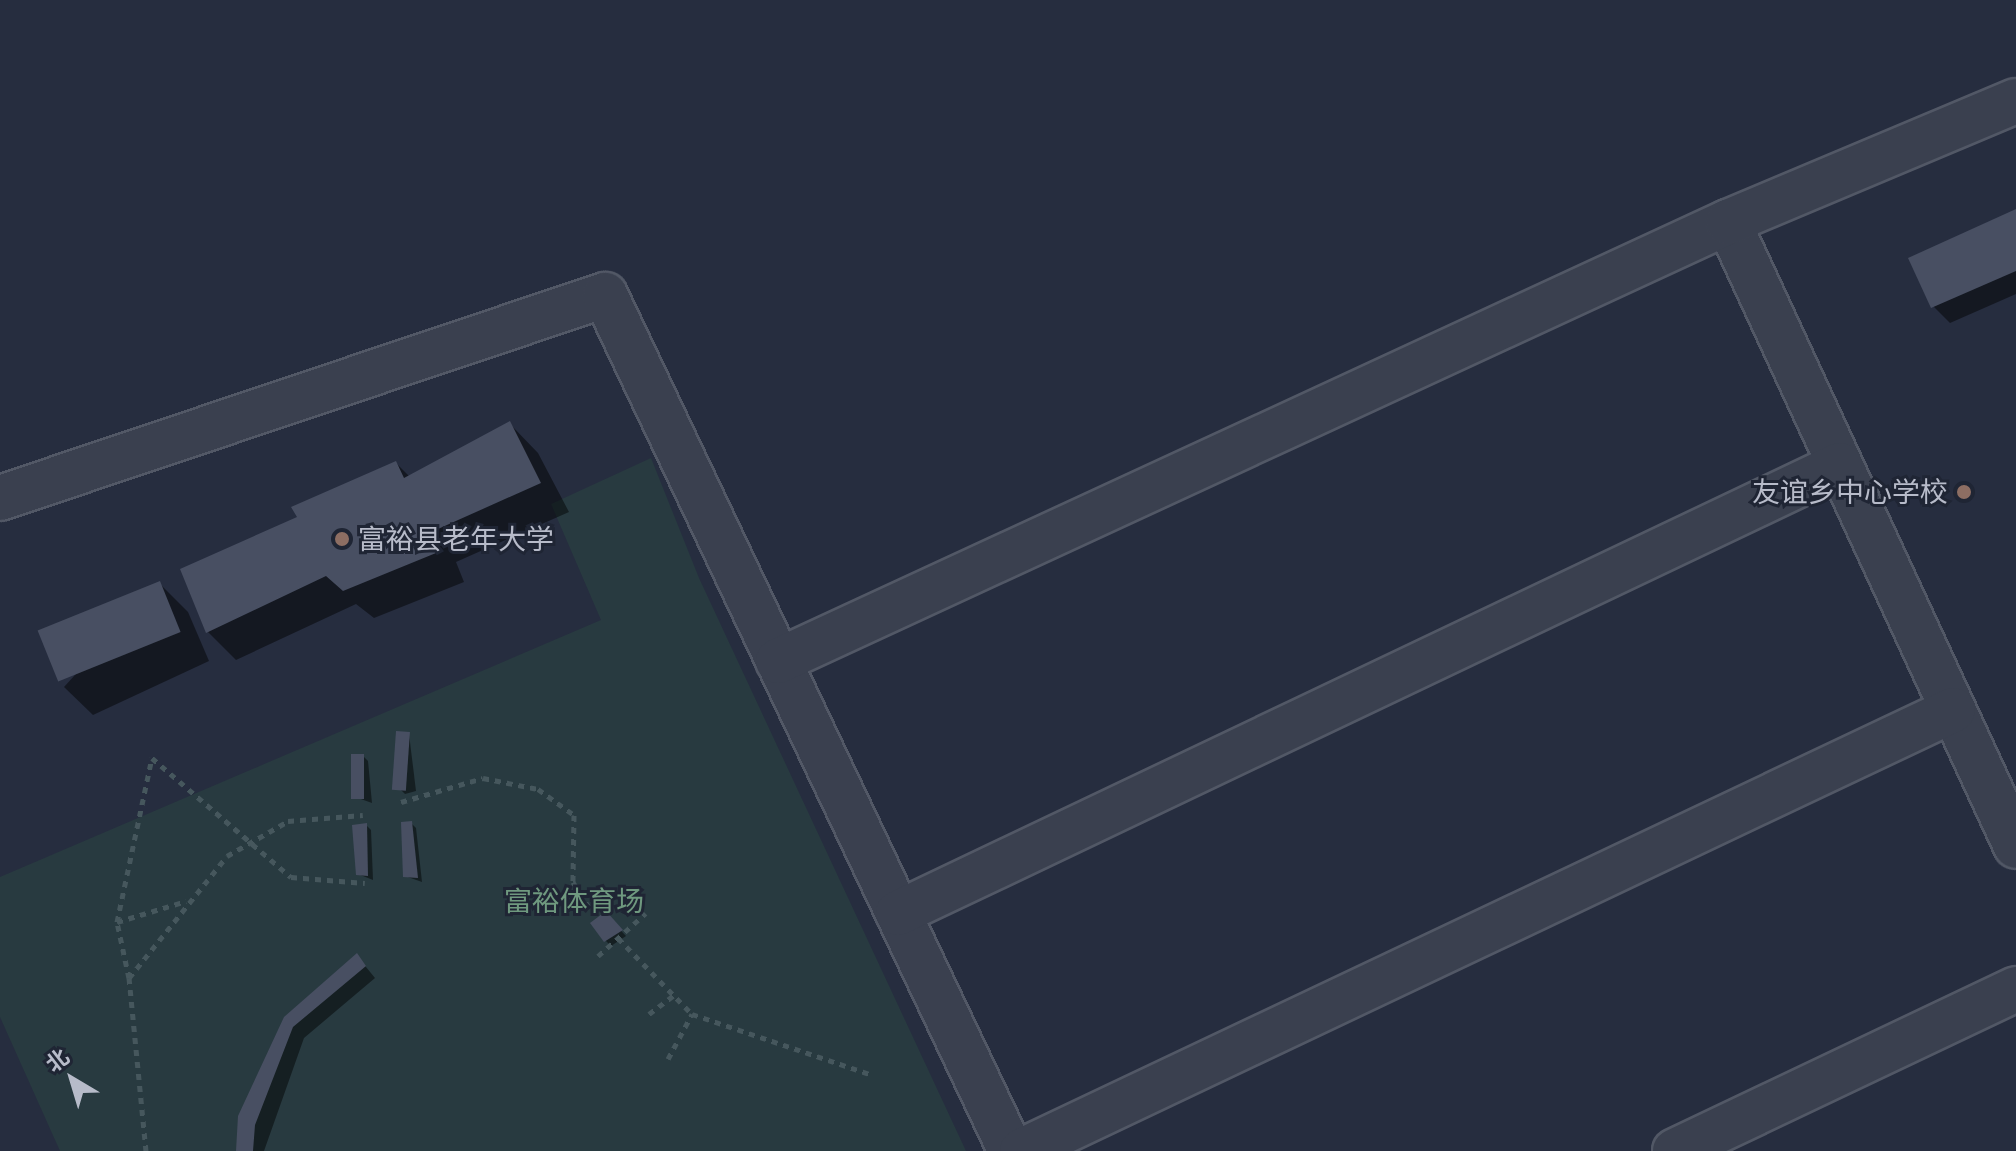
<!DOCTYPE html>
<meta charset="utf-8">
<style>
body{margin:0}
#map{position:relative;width:2016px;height:1151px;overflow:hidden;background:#262d3f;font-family:Quicksand,"Noto Sans SC",sans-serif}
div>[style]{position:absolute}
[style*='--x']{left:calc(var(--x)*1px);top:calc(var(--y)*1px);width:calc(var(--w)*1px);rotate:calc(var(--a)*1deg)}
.green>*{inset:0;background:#283a40}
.shadow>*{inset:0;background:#0007}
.building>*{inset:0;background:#484f62;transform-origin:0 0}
.path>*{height:5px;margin-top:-2.5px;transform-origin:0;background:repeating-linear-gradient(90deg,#46575d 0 6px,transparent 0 12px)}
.roads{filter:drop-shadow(2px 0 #525866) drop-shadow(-2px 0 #525866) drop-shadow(0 2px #525866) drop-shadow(0 -2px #525866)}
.minor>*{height:44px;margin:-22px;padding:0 22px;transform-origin:22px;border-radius:22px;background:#3a404f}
.dots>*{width:22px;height:22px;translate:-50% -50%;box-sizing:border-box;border:4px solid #1f2534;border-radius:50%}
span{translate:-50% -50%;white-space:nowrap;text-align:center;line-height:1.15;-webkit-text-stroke:6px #1f2534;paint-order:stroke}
.poi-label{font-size:28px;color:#b7bbc9}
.right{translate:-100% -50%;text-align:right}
.left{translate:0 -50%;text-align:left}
.park-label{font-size:28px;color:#6f997f}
.north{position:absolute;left:32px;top:1039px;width:80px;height:80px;-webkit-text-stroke:6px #1f2534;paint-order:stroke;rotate:322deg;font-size:22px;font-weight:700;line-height:32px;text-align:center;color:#b7bbc9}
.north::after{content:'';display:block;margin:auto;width:28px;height:36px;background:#b7bbc9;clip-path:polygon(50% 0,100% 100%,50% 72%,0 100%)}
</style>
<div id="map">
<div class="green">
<div style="clip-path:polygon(651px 458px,699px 578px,966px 1151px,60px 1151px,0 1017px,0 877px,601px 620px,551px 504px)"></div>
</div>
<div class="shadow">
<div style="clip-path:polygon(2016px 211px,2016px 294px,1950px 323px,1933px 306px)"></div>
<div style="clip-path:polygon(510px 424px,538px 453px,569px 512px,456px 562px,464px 582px,374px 618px,356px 604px,236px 660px,208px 632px,299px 518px,396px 463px,410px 477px)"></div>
<div style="clip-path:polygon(159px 583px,188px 612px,209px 661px,93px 715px,64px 687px)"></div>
<div style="clip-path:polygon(409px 734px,416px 791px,405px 794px,400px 789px)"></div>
<div style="clip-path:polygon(363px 756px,368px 761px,372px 803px,358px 798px)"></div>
<div style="clip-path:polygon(411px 823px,416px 828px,422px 882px,405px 876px)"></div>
<div style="clip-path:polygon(366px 825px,371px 830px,373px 880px,358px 874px)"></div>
<div style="clip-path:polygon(605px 914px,626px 936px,611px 946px,606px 941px)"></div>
<div style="clip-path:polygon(357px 956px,375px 978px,304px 1038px,264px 1151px,239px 1151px,286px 1018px)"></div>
</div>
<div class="building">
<div style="clip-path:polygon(2016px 209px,2016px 271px,1931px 308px,1908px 258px)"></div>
<div style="clip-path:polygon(510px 421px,541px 483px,429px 533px,436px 553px,343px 591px,326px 576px,206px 633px,180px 569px,297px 517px,291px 507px,396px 461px,404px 478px)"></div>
<div style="left:160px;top:581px;width:55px;height:132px;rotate:68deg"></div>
<div style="left:396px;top:731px;width:14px;height:59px;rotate:4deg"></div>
<div style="left:351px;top:754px;width:13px;height:45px"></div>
<div style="clip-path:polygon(412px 821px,418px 878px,403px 877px,401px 822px)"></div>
<div style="clip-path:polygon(367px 823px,368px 876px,356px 875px,352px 825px)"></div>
<div style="clip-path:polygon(606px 911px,623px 930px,604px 942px,590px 923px)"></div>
<div style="clip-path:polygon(357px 953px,366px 966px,293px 1027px,255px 1125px,253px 1151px,236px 1151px,238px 1116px,284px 1017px)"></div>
</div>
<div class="path">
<div style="--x:401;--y:802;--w:85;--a:-16.3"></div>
<div style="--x:483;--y:778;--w:56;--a:11.3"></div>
<div style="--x:538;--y:789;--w:44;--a:35.8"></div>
<div style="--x:574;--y:815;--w:67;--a:90.9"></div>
<div style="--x:573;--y:882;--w:36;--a:58"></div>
<div style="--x:117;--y:922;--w:168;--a:-78"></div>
<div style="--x:152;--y:758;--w:183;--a:40.6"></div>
<div style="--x:291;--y:877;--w:74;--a:4.6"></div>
<div style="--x:618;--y:938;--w:106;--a:45.8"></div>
<div style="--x:692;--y:1014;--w:187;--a:18.7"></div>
<div style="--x:598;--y:956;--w:64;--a:-41.9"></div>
<div style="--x:129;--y:978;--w:57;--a:-102.1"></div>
<div style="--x:117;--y:922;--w:72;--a:-16.9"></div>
<div style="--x:649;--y:1014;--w:31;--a:-37"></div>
<div style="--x:668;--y:1059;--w:51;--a:-61.9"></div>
<div style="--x:146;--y:1151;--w:174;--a:-95.6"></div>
<div style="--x:129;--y:978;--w:156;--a:-51.2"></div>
<div style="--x:227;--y:856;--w:70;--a:-29.8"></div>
<div style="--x:288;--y:821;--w:75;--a:-4.6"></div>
</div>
<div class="roads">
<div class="minor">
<div style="--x:1728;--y:222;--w:687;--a:65.22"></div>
<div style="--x:0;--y:498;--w:638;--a:-18.55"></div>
<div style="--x:605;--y:295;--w:947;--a:64.63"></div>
<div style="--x:778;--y:661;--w:1047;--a:-24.8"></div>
<div style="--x:1728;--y:222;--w:312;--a:-22.8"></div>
<div style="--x:898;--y:913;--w:1043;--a:-25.44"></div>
<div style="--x:1022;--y:1151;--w:1030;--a:-25.35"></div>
<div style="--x:1675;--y:1151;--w:378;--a:-25.4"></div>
</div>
</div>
<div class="dots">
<div style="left:1964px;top:492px;background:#8d6e63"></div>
<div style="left:342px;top:539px;background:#8d6e63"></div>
</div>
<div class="poi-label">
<span class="right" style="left:1948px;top:492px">友谊乡中心学校</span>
<span class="left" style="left:358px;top:539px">富裕县老年大学</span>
</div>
<div class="park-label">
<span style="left:574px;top:901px">富裕体育场</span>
</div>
<div class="north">北</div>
</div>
